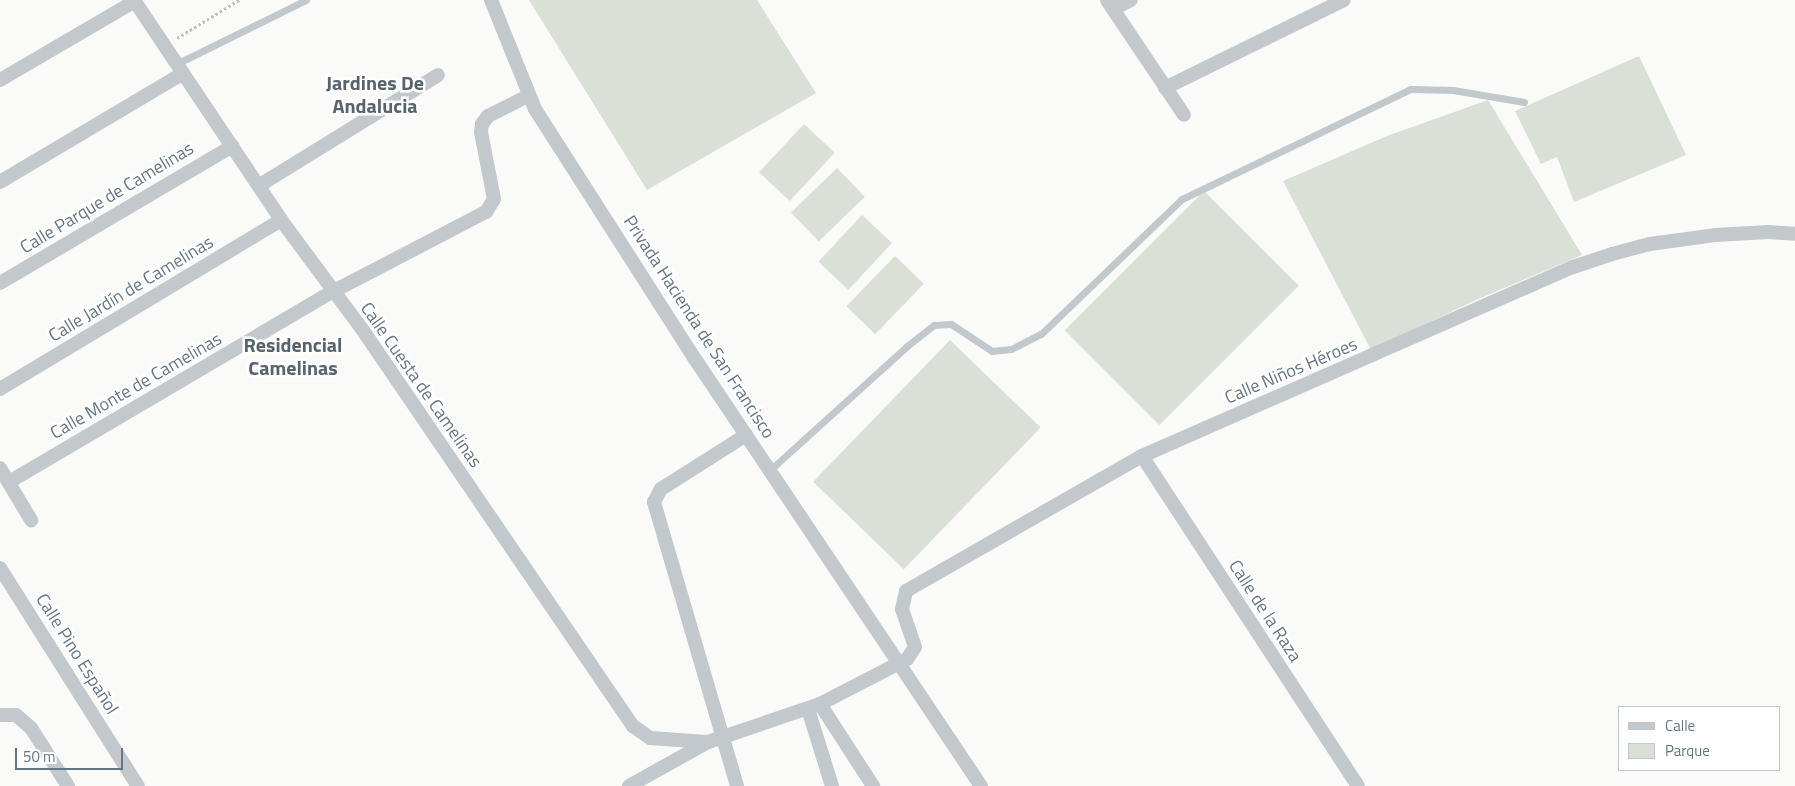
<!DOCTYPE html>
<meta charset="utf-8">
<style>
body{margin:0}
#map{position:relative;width:1795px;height:786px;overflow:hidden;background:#fafaf8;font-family:"Titillium Web",sans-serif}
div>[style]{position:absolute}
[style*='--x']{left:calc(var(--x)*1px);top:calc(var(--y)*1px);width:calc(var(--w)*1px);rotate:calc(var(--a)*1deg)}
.green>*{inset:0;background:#dadfd7;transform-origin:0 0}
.path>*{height:2.5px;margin-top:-1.25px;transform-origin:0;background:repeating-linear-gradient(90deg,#bbbfc2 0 2.5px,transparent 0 5px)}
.lane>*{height:7px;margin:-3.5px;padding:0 3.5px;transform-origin:3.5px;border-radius:3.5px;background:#c3c8cc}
.street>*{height:14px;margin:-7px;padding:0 7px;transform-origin:7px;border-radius:7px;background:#c3c8cc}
span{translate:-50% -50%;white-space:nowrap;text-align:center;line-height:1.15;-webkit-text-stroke:5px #fff;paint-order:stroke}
.street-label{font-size:18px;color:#657683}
.quarter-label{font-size:20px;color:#57646e;font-weight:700}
.legend{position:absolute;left:1618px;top:706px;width:162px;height:65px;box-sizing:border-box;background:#fff;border:1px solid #c1c8cd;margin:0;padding:6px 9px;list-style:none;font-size:15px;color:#657683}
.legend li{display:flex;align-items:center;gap:10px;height:25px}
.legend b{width:25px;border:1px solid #c1c8cd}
.scale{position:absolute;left:15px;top:748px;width:108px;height:22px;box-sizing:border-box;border:2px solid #657683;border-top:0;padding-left:6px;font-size:15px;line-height:18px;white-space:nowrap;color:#657683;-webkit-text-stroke:4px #fff;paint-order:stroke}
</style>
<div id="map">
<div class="green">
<div style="clip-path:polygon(529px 0,757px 0,816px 93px,647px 190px)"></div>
<div style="clip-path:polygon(1639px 56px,1686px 155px,1574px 202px,1557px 157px,1541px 164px,1515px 111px)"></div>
<div style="clip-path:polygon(1488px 100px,1582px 255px,1476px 300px,1371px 350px,1283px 181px,1387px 136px)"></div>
<div style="left:804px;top:124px;width:42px;height:66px;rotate:43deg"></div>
<div style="left:837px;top:168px;width:40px;height:64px;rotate:46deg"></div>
<div style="left:1204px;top:191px;width:134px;height:197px;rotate:45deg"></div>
<div style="left:862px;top:215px;width:41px;height:64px;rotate:43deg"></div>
<div style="left:895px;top:256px;width:40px;height:70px;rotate:44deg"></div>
<div style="left:950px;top:340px;width:126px;height:197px;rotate:44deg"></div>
</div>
<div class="path">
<div style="--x:177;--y:38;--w:73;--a:-31.5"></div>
</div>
<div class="lane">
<div style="--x:176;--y:64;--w:145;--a:-26.2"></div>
<div style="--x:770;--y:470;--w:185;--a:-42.1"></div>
<div style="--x:907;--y:346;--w:34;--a:-38"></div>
<div style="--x:934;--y:325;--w:17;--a:-3"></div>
<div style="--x:951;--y:324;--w:49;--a:33.4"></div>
<div style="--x:992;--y:351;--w:19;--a:-6"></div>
<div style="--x:1011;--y:349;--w:34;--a:-27"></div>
<div style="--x:1041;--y:334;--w:195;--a:-43.8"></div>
<div style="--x:1182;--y:199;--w:254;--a:-25.7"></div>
<div style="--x:1411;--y:89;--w:42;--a:1.4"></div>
<div style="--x:1453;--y:90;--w:72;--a:9.6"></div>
</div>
<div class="street">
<div style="--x:134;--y:0;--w:265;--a:56.2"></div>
<div style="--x:281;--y:220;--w:136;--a:53.4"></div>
<div style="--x:362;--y:329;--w:481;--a:55.7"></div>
<div style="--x:633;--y:726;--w:21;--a:35"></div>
<div style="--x:650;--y:738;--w:57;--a:4"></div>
<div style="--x:491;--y:0;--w:118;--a:68"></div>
<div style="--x:535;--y:109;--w:297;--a:57.4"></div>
<div style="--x:695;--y:359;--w:514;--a:56.19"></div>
<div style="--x:1107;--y:0;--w:138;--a:56.2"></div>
<div style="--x:1113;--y:9;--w:20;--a:-27"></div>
<div style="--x:0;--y:80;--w:156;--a:-30.3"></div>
<div style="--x:1165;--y:88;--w:199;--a:-26.2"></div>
<div style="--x:0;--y:182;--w:212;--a:-30.7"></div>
<div style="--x:260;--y:185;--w:209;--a:-31.7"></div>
<div style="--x:0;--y:283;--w:270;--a:-30.5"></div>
<div style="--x:0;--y:389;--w:328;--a:-31"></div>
<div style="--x:1142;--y:456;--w:394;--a:56.8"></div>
<div style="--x:0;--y:468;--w:61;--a:59.2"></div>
<div style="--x:9;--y:482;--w:375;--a:-30.5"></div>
<div style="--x:332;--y:292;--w:174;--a:-27.5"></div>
<div style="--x:486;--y:212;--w:15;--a:-58"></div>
<div style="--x:494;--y:199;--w:68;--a:-101"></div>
<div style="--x:481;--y:132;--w:8;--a:-83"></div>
<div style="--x:482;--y:124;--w:10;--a:-53"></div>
<div style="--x:488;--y:116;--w:45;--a:-26.6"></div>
<div style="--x:0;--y:568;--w:258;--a:57.7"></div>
<div style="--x:820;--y:704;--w:98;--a:57.1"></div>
<div style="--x:808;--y:709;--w:81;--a:72.7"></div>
<div style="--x:0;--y:715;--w:16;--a:0"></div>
<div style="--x:16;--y:715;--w:20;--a:41"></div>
<div style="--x:31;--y:728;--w:69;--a:57.5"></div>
<div style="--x:629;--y:786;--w:90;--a:-29.1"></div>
<div style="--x:708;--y:742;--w:118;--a:-18.7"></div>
<div style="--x:820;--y:704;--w:98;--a:-27.3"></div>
<div style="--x:907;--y:659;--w:14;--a:-56"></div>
<div style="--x:915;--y:647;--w:40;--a:-108.9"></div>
<div style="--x:902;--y:609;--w:18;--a:-77"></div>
<div style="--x:906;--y:591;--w:272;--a:-29.8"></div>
<div style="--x:1142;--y:456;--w:471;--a:-23.7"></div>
<div style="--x:1573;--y:267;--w:41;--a:-18.4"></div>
<div style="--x:1612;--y:254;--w:39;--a:-15"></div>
<div style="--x:1650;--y:244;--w:67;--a:-7.8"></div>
<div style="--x:1716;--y:235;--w:52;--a:-3.3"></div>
<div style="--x:1768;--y:232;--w:27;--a:4"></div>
<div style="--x:737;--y:786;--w:296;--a:-106.3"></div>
<div style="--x:654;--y:502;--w:15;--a:-62"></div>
<div style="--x:661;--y:489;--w:101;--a:-32.4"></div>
</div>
<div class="street-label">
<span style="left:107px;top:198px;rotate:-31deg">Calle Parque de Camelinas</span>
<span style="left:131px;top:289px;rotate:-31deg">Calle Jardín de Camelinas</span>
<span style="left:699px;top:327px;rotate:57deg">Privada Hacienda de San Francisco</span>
<span style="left:1291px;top:371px;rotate:-23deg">Calle Niños Héroes</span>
<span style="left:421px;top:385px;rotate:55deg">Calle Cuesta de Camelinas</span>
<span style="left:136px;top:386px;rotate:-30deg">Calle Monte de Camelinas</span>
<span style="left:1265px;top:611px;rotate:57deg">Calle de la Raza</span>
<span style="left:77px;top:654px;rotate:58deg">Calle Pino Español</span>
</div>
<div class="quarter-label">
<span style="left:375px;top:94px">Jardines De<br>Andalucia</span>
<span style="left:293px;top:356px">Residencial<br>Camelinas</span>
</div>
<ul class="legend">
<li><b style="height:6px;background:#c3c8cc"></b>Calle</li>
<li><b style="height:14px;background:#dadfd7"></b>Parque</li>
</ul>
<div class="scale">50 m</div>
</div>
